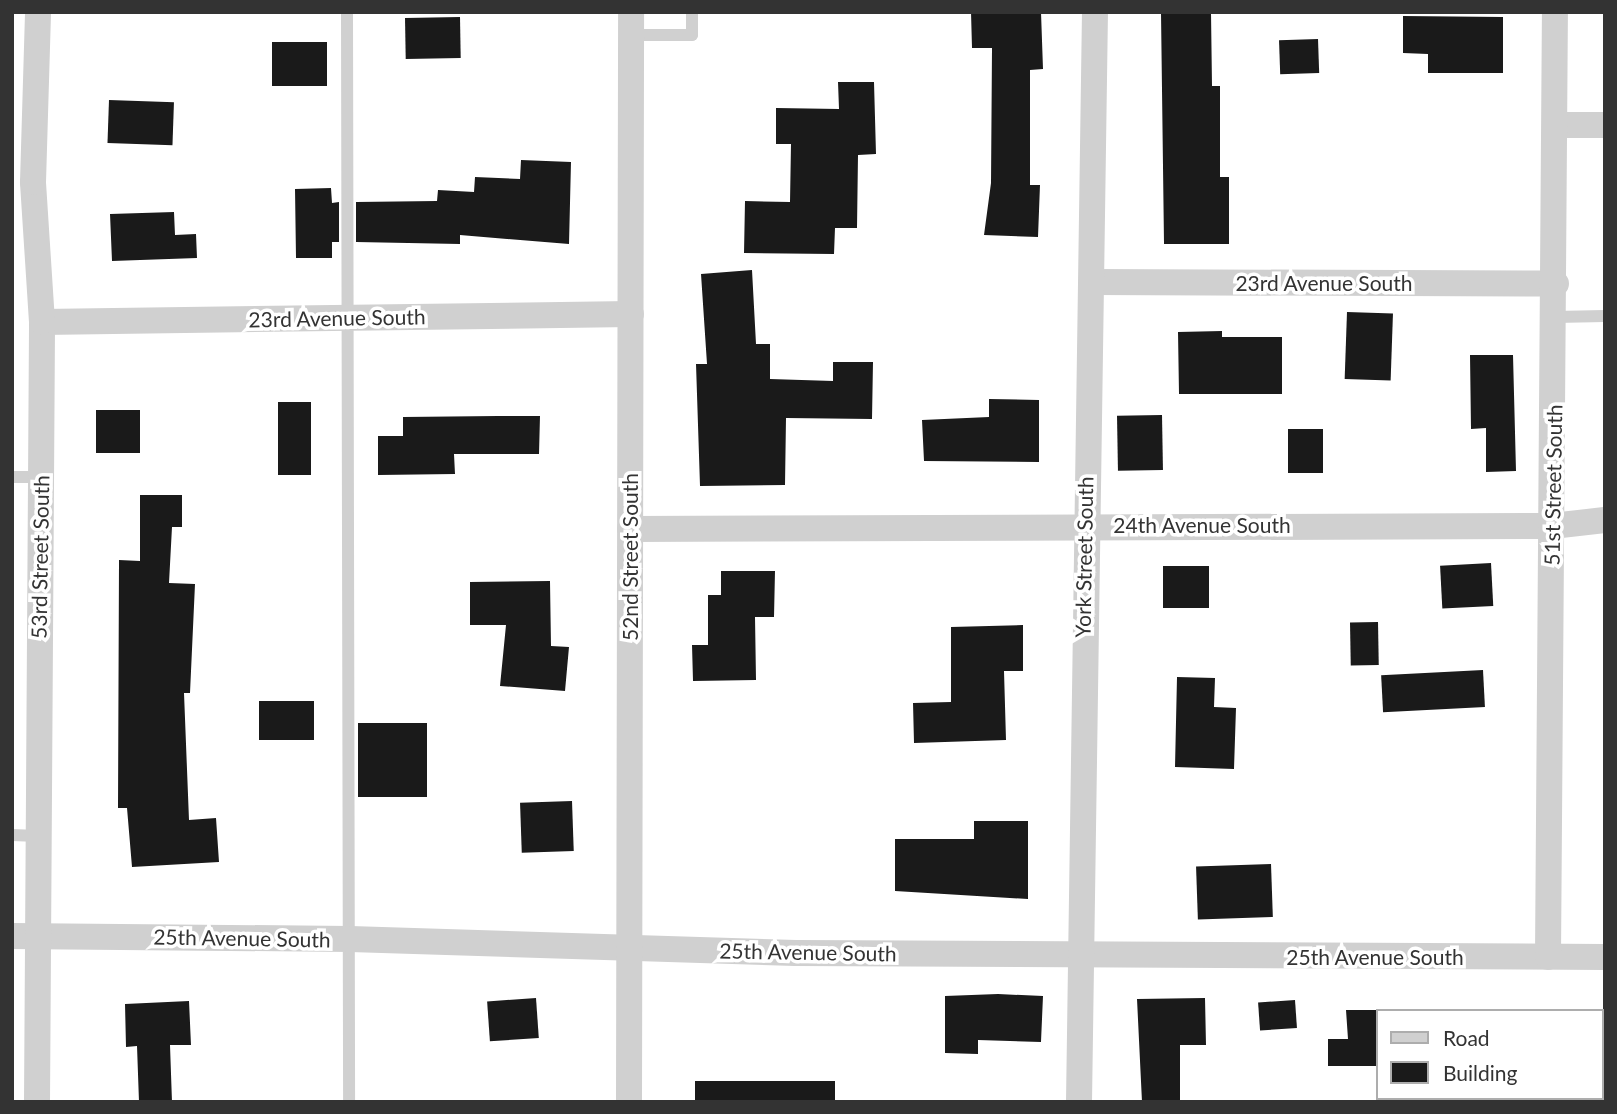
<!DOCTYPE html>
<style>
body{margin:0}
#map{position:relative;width:1617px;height:1114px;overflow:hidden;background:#fff;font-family:Lato,sans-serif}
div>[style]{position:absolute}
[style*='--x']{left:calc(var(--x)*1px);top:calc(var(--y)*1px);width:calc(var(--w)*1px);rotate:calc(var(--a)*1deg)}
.building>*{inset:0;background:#1a1a1a;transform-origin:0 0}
.lane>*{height:12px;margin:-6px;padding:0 6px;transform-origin:6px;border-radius:6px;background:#d0d0d0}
.street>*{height:26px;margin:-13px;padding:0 13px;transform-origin:13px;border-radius:13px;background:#d0d0d0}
span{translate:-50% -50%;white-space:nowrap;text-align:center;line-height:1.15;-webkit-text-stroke:7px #fff;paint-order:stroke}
.street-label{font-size:21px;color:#333}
.frame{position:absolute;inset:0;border:14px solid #333;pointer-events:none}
.legend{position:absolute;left:1376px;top:1009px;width:228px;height:91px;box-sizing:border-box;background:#fff;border:2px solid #adadad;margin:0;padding:9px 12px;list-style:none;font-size:21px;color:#333}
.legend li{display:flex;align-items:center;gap:14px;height:35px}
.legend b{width:35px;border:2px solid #adadad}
</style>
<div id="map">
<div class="building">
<div style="clip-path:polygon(971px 12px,1041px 12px,1043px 69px,1030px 70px,1030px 185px,1040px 185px,1038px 237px,984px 235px,991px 183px,992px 48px,972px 48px)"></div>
<div style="clip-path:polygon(1211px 12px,1212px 86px,1220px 86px,1220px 177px,1229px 177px,1229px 244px,1164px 244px,1161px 13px)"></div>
<div style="clip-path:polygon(1403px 16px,1503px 17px,1503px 73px,1428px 73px,1428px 54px,1403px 53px)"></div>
<div style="left:460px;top:17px;width:41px;height:55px;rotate:89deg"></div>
<div style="left:1318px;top:39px;width:34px;height:39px;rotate:88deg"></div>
<div style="left:272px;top:42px;width:55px;height:44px"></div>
<div style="clip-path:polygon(838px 82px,874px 82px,876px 154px,858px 155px,857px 228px,835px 228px,834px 254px,744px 253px,745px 201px,790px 202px,791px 144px,776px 144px,776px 108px,839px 109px)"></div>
<div style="left:109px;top:100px;width:65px;height:43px;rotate:2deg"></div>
<div style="clip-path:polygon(521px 160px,571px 162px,569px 244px,460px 235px,460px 244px,356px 242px,356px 202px,437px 201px,438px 190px,474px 192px,475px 177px,520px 179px)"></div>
<div style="clip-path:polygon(331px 188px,332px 203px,339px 202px,339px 242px,332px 242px,332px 258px,296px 258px,295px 189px)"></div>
<div style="clip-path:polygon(174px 212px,175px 235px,196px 234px,197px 258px,112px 261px,110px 214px)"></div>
<div style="clip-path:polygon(752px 270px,756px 344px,770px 344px,770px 379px,833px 381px,833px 362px,873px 362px,872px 419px,786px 418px,785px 485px,700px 486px,696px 364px,707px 364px,701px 274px)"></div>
<div style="left:1347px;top:312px;width:46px;height:67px;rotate:2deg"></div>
<div style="clip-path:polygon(1222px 331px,1222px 337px,1282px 337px,1282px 394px,1179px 394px,1178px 332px)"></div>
<div style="clip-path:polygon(1470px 355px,1513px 355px,1516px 471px,1486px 472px,1486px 428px,1471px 429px)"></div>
<div style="clip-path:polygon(989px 399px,1039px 400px,1039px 462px,924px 461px,922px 420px,989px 417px)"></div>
<div style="left:278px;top:402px;width:33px;height:73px"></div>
<div style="left:140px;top:410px;width:43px;height:44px;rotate:90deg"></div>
<div style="left:1162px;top:415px;width:55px;height:45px;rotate:89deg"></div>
<div style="clip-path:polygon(498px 416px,540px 416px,539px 454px,454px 454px,455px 474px,378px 475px,378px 436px,403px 436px,403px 417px)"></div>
<div style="left:1288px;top:429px;width:35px;height:44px"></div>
<div style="clip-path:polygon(140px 495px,182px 495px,182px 527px,172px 527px,169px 583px,195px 584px,190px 693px,184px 693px,189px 820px,216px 818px,219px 862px,132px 867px,127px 808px,118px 808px,119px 560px,140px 561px)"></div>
<div style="left:1491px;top:563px;width:43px;height:51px;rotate:87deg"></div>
<div style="left:1163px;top:566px;width:46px;height:42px"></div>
<div style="clip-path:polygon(721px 571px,775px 571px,774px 617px,755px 617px,756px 680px,693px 681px,692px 645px,708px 645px,708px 595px,721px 595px)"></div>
<div style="clip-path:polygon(550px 581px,551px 646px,569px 647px,565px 691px,500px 686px,506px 625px,470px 625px,470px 582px)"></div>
<div style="left:1378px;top:622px;width:43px;height:28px;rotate:89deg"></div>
<div style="clip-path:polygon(1023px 625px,1023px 671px,1004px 671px,1006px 740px,914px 743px,913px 703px,951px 702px,951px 627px)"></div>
<div style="left:1483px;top:670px;width:37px;height:102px;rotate:87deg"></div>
<div style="clip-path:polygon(1177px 677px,1215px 678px,1214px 707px,1236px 708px,1234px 769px,1175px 767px)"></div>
<div style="left:259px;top:701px;width:55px;height:39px"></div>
<div style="left:358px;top:723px;width:69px;height:74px"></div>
<div style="left:572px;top:801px;width:50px;height:52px;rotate:88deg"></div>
<div style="clip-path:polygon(974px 821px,1028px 821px,1028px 899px,895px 891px,895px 839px,974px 839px)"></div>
<div style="left:1271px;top:864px;width:53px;height:75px;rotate:88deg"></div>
<div style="clip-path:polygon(998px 994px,1043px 996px,1041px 1042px,978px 1040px,978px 1054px,945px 1053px,945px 996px)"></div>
<div style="left:536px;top:998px;width:40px;height:49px;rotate:86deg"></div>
<div style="clip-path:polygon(1205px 998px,1206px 1045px,1180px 1045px,1180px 1102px,1142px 1102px,1137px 999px)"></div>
<div style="left:1295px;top:1000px;width:28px;height:37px;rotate:86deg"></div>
<div style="clip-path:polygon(189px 1001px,191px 1045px,170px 1045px,172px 1102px,139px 1102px,137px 1046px,126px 1047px,125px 1004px)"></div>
<div style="clip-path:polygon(1346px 1010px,1377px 1010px,1377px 1066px,1328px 1066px,1328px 1039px,1348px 1039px)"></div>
<div style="left:695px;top:1081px;width:140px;height:21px"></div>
</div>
<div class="lane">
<div style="--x:347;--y:12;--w:1090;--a:89.89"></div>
<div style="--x:631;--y:35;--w:61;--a:0"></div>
<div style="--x:692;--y:35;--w:23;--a:-90"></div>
<div style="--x:1555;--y:317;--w:50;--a:-1.1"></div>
<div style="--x:12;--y:477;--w:29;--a:0"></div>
<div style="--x:12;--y:835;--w:26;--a:2"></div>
</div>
<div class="street">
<div style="--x:1556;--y:125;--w:49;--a:0"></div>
<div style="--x:1092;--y:282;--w:464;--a:0.2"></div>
<div style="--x:42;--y:322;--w:589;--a:-0.78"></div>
<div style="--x:630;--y:529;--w:922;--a:-0.19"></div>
<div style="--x:1552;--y:526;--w:53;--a:-6.5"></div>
<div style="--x:12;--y:936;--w:338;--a:0.5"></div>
<div style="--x:350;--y:939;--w:446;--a:1.8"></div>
<div style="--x:796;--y:953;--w:809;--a:0.28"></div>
<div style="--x:1548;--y:957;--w:945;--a:-89.58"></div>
<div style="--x:37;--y:1102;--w:780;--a:-89.63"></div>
<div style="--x:42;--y:322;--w:140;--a:-93.7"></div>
<div style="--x:33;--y:182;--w:170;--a:-88.3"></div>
<div style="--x:629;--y:1102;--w:1090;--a:-89.89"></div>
<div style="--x:1079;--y:1102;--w:1090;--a:-89.16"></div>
</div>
<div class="street-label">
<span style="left:1324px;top:283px">23rd Avenue South</span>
<span style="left:337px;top:318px;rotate:-1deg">23rd Avenue South</span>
<span style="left:1553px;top:485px;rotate:-89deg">51st Street South</span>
<span style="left:1202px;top:525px">24th Avenue South</span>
<span style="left:40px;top:557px;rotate:-89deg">53rd Street South</span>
<span style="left:630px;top:557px;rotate:-90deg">52nd Street South</span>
<span style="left:1084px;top:557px;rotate:-89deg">York Street South</span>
<span style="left:242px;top:938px;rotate:1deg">25th Avenue South</span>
<span style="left:808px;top:952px;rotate:1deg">25th Avenue South</span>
<span style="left:1375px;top:957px">25th Avenue South</span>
</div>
<div class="frame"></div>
<ul class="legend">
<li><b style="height:9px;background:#d0d0d0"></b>Road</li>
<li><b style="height:19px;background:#1a1a1a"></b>Building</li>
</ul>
</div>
